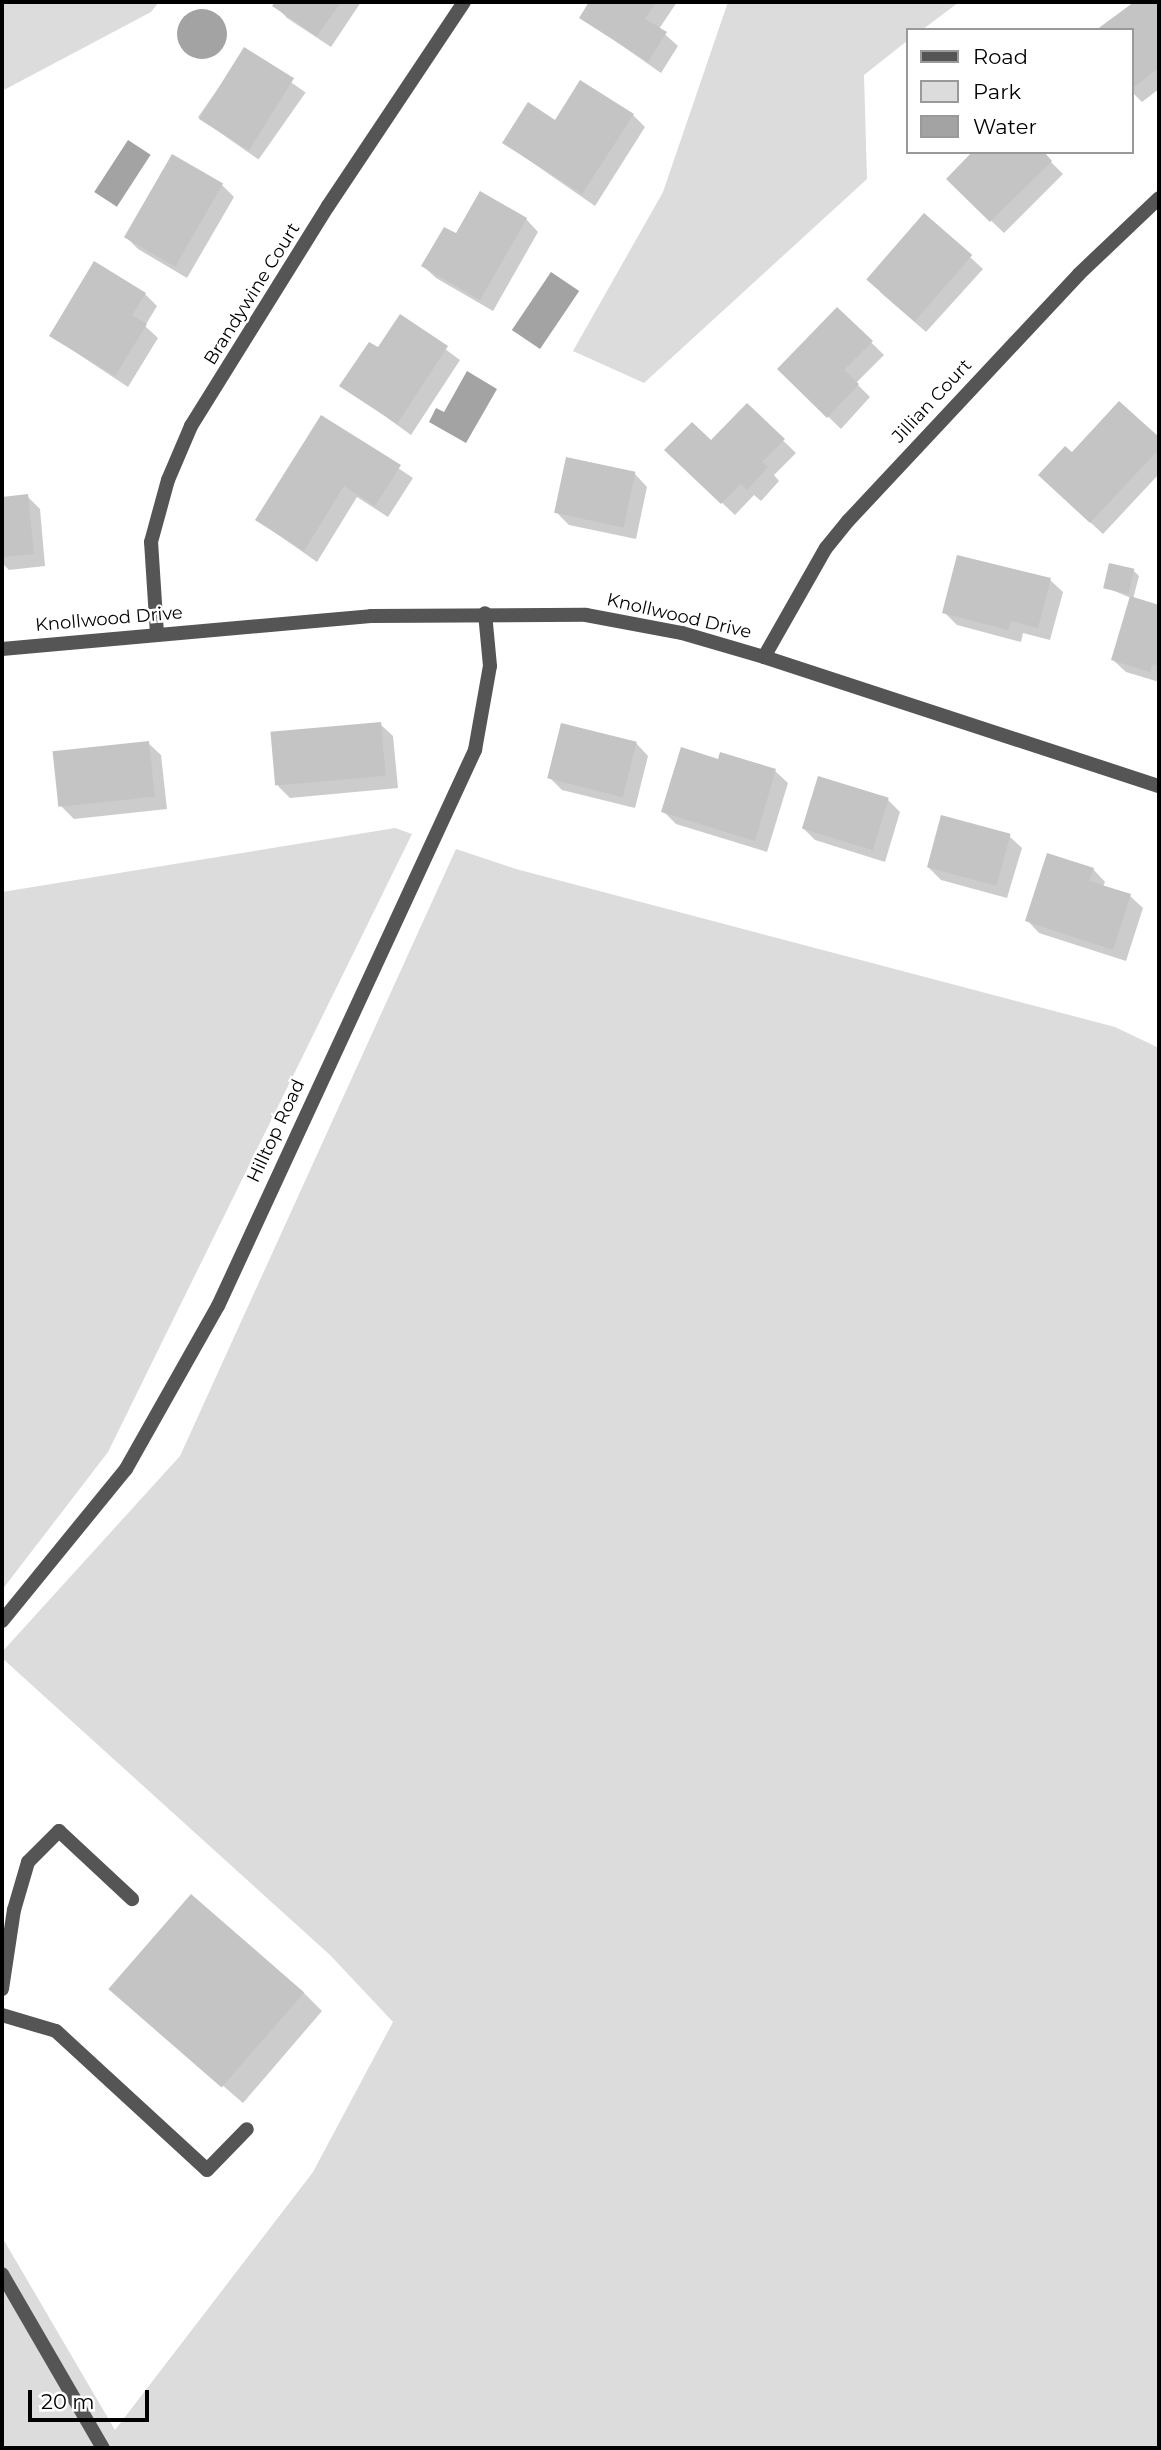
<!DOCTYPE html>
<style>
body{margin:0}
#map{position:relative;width:1161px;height:2450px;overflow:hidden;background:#fff;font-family:Montserrat,sans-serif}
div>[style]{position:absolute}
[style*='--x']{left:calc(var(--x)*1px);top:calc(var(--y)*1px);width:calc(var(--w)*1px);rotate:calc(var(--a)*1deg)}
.green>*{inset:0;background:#dcdcdc}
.water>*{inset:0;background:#a3a3a3;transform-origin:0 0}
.round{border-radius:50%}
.shadow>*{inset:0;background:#0003;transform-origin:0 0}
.building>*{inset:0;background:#c4c4c4;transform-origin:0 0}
.lane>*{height:14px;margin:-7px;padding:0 7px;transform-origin:7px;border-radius:7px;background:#555}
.street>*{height:14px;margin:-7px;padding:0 7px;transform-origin:7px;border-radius:7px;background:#555}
span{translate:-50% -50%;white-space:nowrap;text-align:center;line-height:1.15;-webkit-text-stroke:5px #fff;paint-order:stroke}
.street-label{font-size:18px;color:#000}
.frame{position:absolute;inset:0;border:4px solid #000;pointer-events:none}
.legend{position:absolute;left:906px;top:28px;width:228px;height:126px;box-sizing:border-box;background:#fff;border:2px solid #999;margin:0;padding:9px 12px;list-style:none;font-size:21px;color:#000}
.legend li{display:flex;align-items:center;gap:14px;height:35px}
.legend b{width:35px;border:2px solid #999}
.scale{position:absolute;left:28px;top:2390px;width:121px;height:32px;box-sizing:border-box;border:4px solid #000;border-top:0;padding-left:9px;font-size:21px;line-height:24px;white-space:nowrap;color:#000;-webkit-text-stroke:5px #fff;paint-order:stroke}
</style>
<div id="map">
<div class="green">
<div style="clip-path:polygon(2px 2px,159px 2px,151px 12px,2px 91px)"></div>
<div style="clip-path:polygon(728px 2px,959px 2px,922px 30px,907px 30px,907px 41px,864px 75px,867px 179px,644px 383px,573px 351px,663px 192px)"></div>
<div style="clip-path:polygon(395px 828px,412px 834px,108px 1452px,2px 1590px,2px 892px)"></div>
<div style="clip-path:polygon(456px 849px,516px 869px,1115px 1027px,1159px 1048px,1159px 2448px,2px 2448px,2px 2237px,115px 2430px,313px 2172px,393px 2022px,330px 1955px,2px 1658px,2px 1652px,180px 1456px)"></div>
</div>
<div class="water">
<div class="round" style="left:177px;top:9px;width:50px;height:50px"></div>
<div style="left:128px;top:140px;width:27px;height:62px;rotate:33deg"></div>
<div style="left:551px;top:272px;width:34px;height:70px;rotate:34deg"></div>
<div style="clip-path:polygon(467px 371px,497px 389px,466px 443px,429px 422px,436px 408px,444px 412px)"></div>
</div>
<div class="shadow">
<div style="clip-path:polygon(277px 2px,361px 2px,331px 47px,287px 18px,275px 5px)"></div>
<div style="clip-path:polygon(591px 2px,677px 2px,659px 29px,678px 46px,661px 73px,581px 17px)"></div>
<div style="clip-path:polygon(1137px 2px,1159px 2px,1159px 89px,1142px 102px,1131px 91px,1131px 30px,1099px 30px)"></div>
<div style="left:245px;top:50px;width:74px;height:82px;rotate:35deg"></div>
<div style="clip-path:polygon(633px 115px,645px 127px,595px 206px,504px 143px,555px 122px)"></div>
<div style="clip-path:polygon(1041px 152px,1063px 174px,1004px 233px,948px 179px)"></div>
<div style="clip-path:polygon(222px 185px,234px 197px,187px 278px,138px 249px,126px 237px)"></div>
<div style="clip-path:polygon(526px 219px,538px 232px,493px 311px,436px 278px,423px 266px,456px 235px)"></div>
<div style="clip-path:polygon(970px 257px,983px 269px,926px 332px,880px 292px)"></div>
<div style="clip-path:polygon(145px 294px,157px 306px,145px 326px,158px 338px,128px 387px,51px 336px)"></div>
<div style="clip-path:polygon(837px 309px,884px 355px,856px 383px,870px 397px,841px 429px,779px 369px)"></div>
<div style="clip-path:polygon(400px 316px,460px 360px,411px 435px,342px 385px,379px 350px)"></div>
<div style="clip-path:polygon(1119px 403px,1159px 440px,1159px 474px,1103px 534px,1052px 487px,1072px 454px)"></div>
<div style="clip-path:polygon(747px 406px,796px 453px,774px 475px,779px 481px,761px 501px,754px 495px,735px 515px,679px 462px,711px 443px)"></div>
<div style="clip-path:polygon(322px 417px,413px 478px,388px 517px,357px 497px,317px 562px,257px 520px)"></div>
<div style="clip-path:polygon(635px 474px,647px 487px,636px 539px,569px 525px,556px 512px)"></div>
<div style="clip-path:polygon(27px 496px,40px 509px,45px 566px,9px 570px,2px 563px,2px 499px)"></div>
<div style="clip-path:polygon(1133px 570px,1139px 576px,1133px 599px,1159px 607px,1159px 682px,1126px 672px,1113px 660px,1131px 598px,1105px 587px)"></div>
<div style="clip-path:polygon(1050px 580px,1063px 592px,1050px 640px,1023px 633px,1021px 642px,957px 625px,944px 612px)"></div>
<div style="clip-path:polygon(380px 724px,393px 736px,398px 788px,290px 798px,278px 786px,322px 735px,321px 730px)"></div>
<div style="clip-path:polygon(148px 743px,161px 755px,167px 809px,74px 819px,61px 806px)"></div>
<div style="clip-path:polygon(636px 743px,648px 756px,635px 808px,562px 790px,549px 777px)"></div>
<div style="clip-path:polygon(720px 761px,775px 771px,788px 783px,767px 852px,676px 824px,663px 811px)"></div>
<div style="clip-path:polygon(888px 800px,900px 812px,885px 862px,815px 840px,803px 828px)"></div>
<div style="clip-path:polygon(1009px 836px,1022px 848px,1007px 898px,941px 880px,928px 867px)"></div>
<div style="clip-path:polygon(1093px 869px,1105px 882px,1103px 887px,1130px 896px,1143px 908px,1126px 961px,1039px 933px,1027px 920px)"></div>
<div style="clip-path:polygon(112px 1990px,304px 1993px,322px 2011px,243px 2103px)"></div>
</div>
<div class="building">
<div style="clip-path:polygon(275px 2px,341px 2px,317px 36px,272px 6px)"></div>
<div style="clip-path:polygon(589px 2px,656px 2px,645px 19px,667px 32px,648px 62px,579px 18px)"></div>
<div style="clip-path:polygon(1134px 2px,1159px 2px,1159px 68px,1131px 89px,1131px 30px,1096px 30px)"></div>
<div style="left:244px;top:47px;width:59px;height:85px;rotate:32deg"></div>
<div style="clip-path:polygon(580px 80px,634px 114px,582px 194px,502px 143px,528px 102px,555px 120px)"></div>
<div style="clip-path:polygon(972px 152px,1044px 152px,1052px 161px,990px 222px,946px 179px)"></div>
<div style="left:172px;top:154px;width:59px;height:96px;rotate:30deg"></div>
<div style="clip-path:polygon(480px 191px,527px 218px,480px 300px,421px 266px,444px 227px,456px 233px)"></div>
<div style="left:924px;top:213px;width:64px;height:88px;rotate:41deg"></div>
<div style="clip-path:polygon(94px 261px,146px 293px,132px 315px,147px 324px,115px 376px,49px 336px)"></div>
<div style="clip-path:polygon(837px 307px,873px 341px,844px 370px,859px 384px,827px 418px,777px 369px)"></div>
<div style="clip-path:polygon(400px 314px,448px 346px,397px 424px,339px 386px,369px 342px,378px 347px)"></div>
<div style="clip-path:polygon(1119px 401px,1159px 437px,1159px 449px,1090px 523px,1038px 475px,1065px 446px,1072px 452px)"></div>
<div style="clip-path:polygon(747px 403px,785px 439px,762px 462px,768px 467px,747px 490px,741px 484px,721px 504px,664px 450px,692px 422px,711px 440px)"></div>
<div style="clip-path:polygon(321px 415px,401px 465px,375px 506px,344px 486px,304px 551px,255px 520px)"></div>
<div style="left:566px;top:457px;width:71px;height:57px;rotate:12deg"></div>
<div style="clip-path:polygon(28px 494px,34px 554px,2px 557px,2px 497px)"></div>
<div style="clip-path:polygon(957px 555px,1051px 578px,1038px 628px,1011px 621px,1008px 630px,942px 613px)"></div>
<div style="left:1109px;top:563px;width:26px;height:26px;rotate:13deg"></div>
<div style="clip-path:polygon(1130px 596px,1159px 605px,1159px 666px,1153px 664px,1150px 672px,1111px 660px)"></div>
<div style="left:381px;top:722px;width:54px;height:111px;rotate:85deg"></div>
<div style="left:561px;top:723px;width:78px;height:57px;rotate:14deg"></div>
<div style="left:149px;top:741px;width:56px;height:97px;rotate:84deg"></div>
<div style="clip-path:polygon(681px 747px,718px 759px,720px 752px,776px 769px,755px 841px,661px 812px)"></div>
<div style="left:818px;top:776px;width:74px;height:55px;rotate:17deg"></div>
<div style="left:941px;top:815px;width:72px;height:54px;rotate:15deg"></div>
<div style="clip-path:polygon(1047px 853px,1094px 868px,1089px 881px,1131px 894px,1113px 950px,1025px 921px)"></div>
<div style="left:191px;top:1894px;width:150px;height:126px;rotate:41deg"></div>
</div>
<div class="lane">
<div style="--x:2;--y:1989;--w:80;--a:-81.4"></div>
<div style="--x:14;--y:1910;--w:50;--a:-73.7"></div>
<div style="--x:28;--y:1862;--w:44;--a:-45"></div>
<div style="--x:59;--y:1831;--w:100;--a:43"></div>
<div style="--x:2;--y:2015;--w:56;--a:16.5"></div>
<div style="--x:56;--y:2031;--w:205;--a:42.6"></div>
<div style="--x:207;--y:2170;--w:57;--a:-45.7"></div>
<div style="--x:2;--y:2274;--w:201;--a:59.9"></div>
</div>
<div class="street">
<div style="--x:157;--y:634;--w:92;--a:-93.7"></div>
<div style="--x:151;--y:542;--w:64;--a:-74.7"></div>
<div style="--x:168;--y:480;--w:59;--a:-66.9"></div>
<div style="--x:191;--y:426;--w:259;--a:-58.1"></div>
<div style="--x:328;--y:206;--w:245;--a:-56.3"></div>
<div style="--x:2;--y:649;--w:370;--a:-5.1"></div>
<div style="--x:371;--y:616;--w:215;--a:-0.3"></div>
<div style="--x:586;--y:615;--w:98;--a:10.6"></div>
<div style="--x:682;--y:633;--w:85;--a:16.3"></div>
<div style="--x:764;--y:657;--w:416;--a:18.1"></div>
<div style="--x:764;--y:657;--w:125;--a:-60.4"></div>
<div style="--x:826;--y:548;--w:35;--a:-51"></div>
<div style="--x:848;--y:521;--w:338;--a:-46.9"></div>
<div style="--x:1079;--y:274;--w:110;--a:-43.5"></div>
<div style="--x:2;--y:1621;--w:196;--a:-50.8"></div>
<div style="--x:126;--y:1469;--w:187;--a:-60.6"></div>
<div style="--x:218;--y:1306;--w:613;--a:-65.19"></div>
<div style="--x:475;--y:750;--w:85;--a:-79.9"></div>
<div style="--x:490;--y:666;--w:53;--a:-95.4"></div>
</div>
<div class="street-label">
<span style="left:252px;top:294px;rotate:-58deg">Brandywine Court</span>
<span style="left:932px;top:401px;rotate:-47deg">Jillian Court</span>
<span style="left:679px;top:616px;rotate:13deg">Knollwood Drive</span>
<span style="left:109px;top:619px;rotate:-5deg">Knollwood Drive</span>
<span style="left:276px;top:1131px;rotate:-65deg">Hilltop Road</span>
</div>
<div class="frame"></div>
<ul class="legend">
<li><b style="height:9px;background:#555"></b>Road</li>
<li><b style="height:19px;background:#dcdcdc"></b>Park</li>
<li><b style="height:19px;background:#a3a3a3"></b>Water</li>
</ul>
<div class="scale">20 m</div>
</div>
